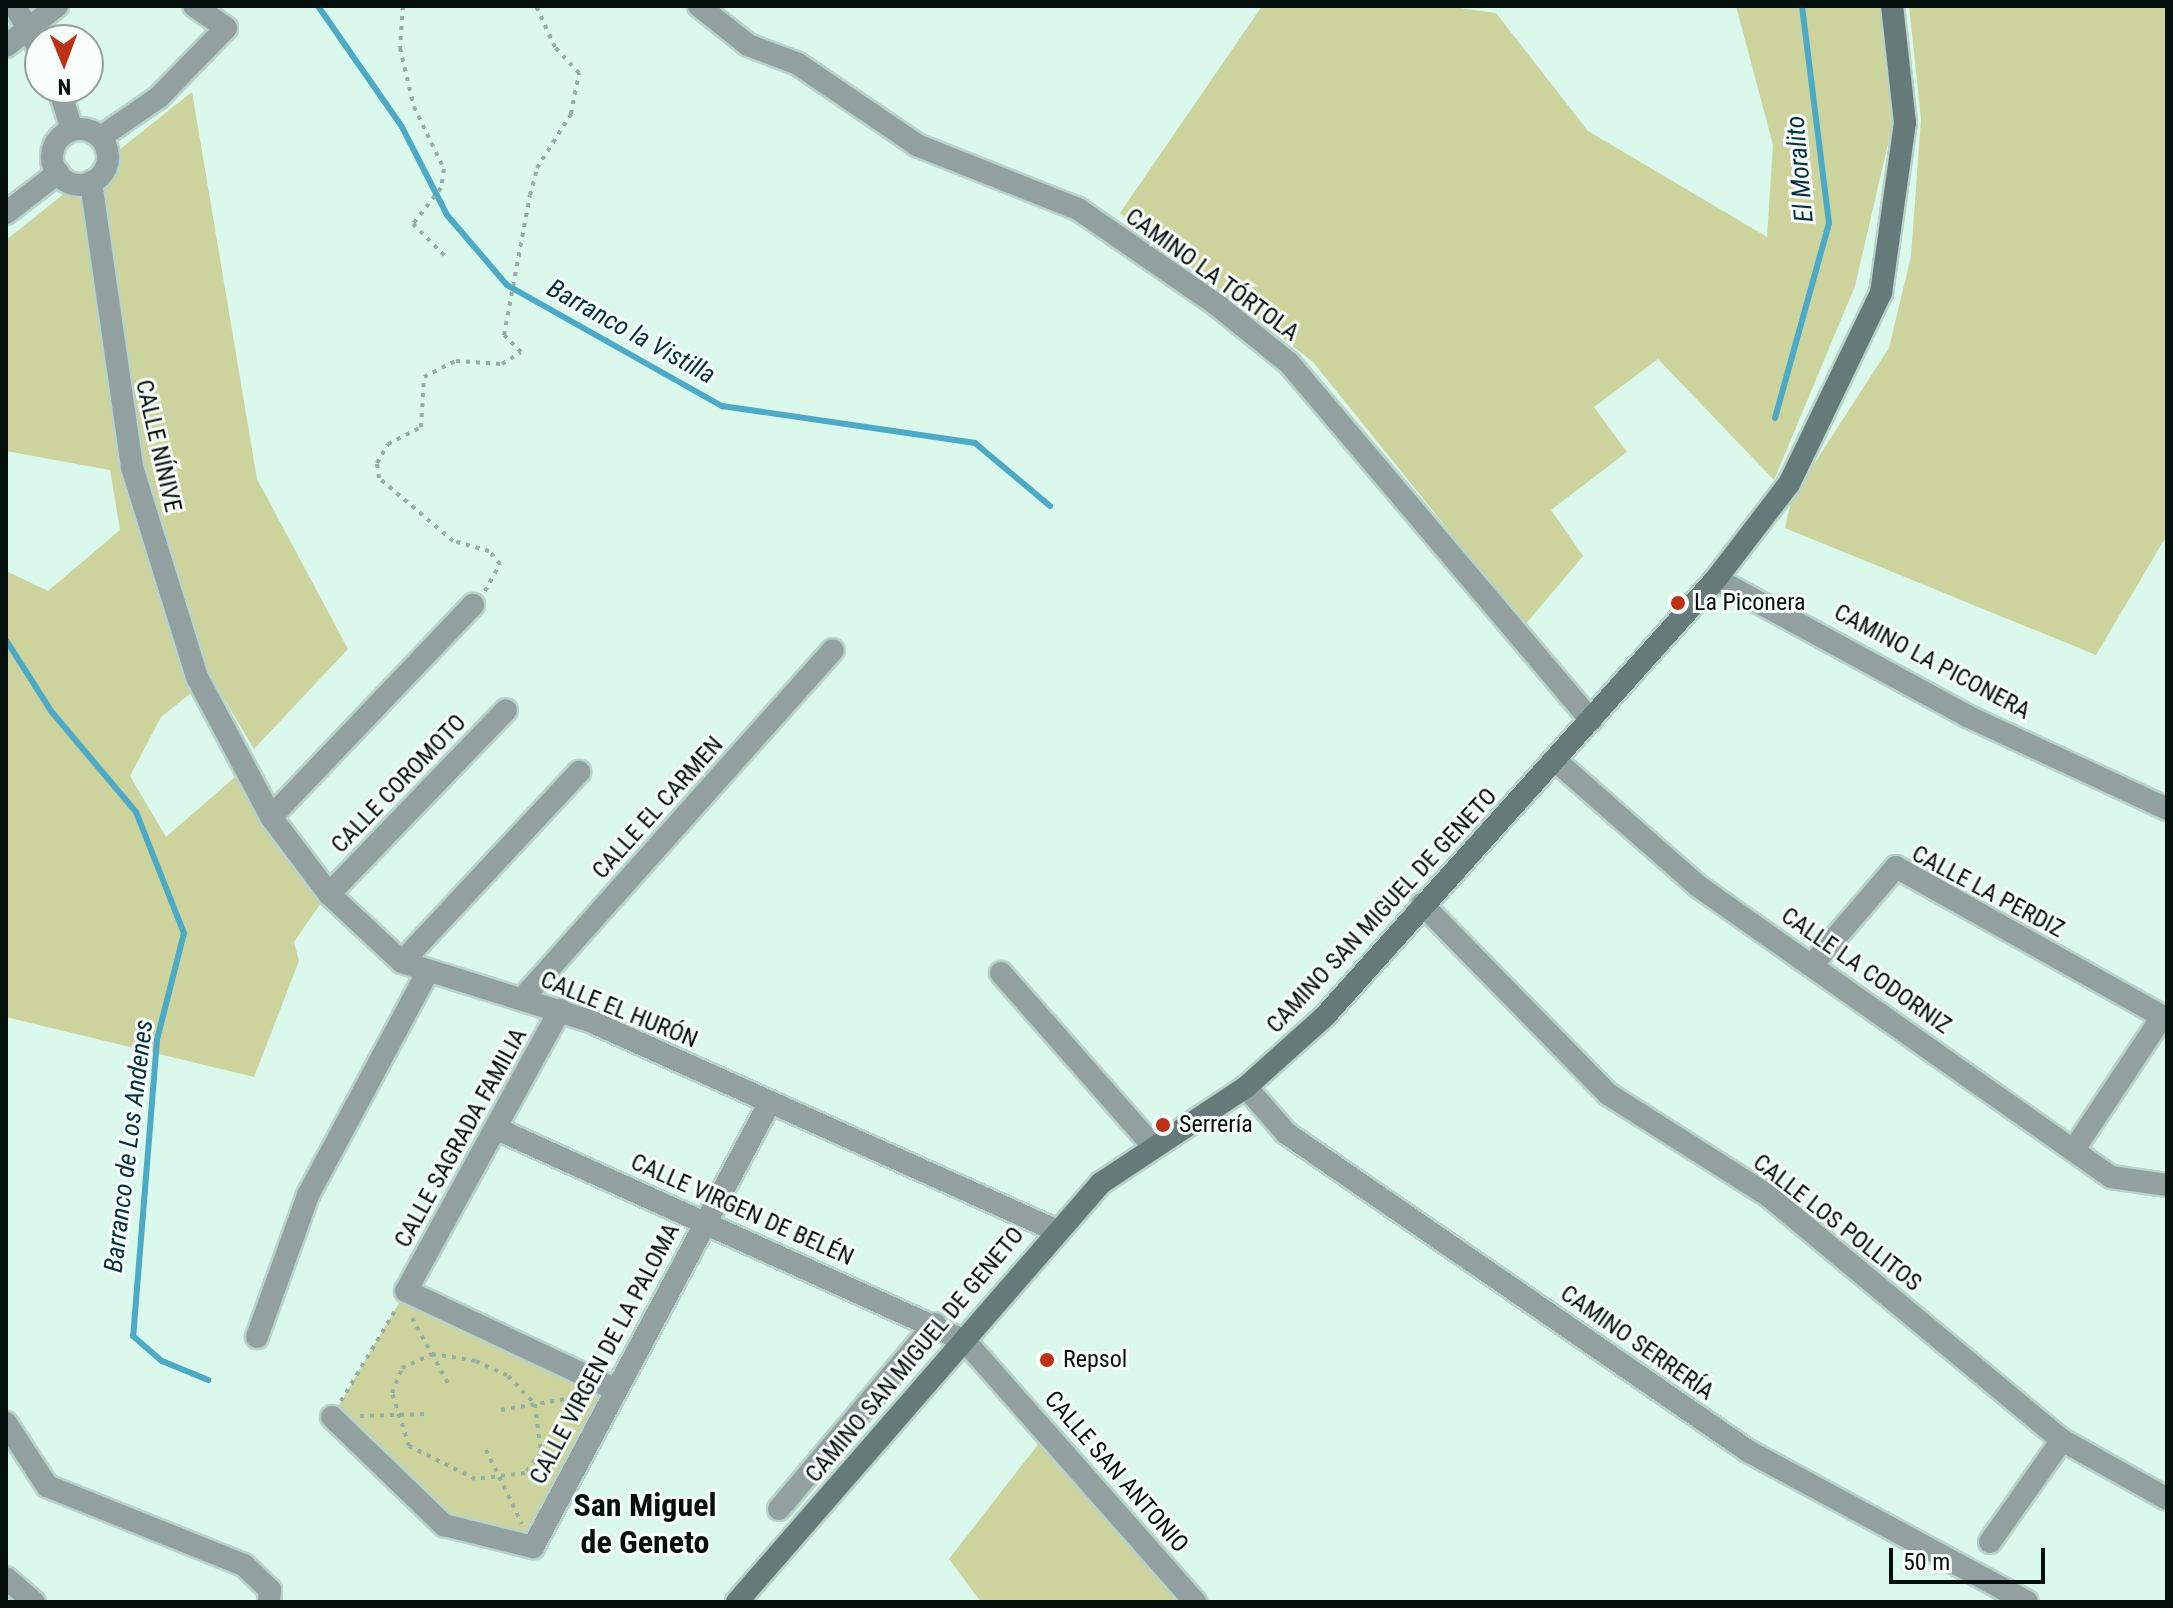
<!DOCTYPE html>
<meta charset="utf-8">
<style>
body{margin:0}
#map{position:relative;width:2173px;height:1608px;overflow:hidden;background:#daf8eb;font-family:"Roboto Condensed",sans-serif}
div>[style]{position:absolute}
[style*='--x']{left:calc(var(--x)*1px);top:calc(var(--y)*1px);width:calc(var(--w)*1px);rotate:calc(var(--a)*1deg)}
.green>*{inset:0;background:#ccd39d}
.stream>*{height:6px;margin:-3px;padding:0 3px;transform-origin:3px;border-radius:3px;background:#4daac7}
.path>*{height:4px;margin-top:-2px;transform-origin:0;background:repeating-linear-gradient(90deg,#95ada3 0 4px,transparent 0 10px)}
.roads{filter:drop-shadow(2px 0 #b8d3c7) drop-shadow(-2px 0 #b8d3c7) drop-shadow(0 2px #b8d3c7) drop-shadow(0 -2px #b8d3c7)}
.minor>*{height:22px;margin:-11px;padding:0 11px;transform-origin:11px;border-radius:11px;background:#92a0a0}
.minor>.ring{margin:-11px;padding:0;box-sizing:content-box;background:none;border:22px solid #92a0a0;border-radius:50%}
.secondary>*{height:22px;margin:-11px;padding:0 11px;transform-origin:11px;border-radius:11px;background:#667a7a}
.dots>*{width:22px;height:22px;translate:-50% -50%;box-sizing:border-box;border:4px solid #f8fefc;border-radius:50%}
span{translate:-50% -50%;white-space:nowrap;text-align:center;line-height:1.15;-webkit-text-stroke:6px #f8fefc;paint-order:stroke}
.street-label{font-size:24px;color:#050f0b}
.poi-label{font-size:24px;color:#050f0b}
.left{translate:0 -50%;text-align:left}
.water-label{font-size:26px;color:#03303d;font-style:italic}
.district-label{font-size:32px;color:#050f0b;font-weight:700}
.frame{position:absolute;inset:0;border:8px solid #050f0b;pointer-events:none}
.north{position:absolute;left:24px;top:24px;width:80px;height:80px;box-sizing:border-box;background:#f8fefc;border:2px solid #979e9c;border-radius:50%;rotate:179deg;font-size:22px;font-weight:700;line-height:32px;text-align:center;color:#050f0b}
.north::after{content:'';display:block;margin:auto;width:28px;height:36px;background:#bd3214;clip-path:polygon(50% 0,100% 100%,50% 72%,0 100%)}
.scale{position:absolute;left:1889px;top:1548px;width:156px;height:36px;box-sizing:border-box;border:4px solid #050f0b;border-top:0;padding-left:10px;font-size:24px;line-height:28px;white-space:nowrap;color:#050f0b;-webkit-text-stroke:6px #f8fefc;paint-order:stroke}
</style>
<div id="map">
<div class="green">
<div style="clip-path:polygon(1262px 6px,1445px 6px,1496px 13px,1588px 131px,1767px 237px,1773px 145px,1736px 6px,1879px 6px,1894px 118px,1855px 286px,1774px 480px,1658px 359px,1594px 407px,1627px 452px,1551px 510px,1583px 556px,1525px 625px,1313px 362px,1120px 213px)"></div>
<div style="clip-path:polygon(1909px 6px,2167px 6px,2167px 535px,2096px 655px,1785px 528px,1792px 498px,1889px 348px,1911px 256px,1921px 119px)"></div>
<div style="clip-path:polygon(192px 92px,257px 479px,348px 649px,254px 749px,211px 677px,161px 717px,130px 776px,166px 837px,235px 777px,323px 900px,294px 942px,299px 961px,254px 1077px,6px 1017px,6px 571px,48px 591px,120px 530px,110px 470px,6px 451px,6px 240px)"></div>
<div style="clip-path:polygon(406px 1291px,616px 1390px,533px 1547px,444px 1525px,332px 1417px)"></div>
<div style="clip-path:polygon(1047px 1433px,1193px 1602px,981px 1602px,949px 1559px)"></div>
</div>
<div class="stream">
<div style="--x:318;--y:6;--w:147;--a:55.2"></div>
<div style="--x:402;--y:127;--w:99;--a:62.9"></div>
<div style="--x:447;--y:215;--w:92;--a:49.4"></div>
<div style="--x:507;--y:285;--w:247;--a:29.4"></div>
<div style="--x:722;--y:406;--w:256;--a:8.3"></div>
<div style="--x:975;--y:443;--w:98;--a:40"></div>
<div style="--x:1775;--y:418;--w:202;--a:-74.5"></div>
<div style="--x:1829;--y:223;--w:219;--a:-97.1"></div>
<div style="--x:6;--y:640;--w:84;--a:57.6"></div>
<div style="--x:51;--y:711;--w:132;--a:49.9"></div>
<div style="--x:136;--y:812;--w:130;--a:68.4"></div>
<div style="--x:184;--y:933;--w:110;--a:104.2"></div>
<div style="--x:157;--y:1040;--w:297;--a:94.6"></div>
<div style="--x:133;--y:1336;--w:38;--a:41"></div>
<div style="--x:162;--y:1361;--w:50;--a:22.4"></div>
</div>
<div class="path">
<div style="--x:403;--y:6;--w:42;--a:94.1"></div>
<div style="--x:400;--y:48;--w:61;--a:76.7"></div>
<div style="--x:414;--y:107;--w:69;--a:64.2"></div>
<div style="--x:444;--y:169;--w:19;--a:99"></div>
<div style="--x:441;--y:188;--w:46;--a:127.9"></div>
<div style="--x:413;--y:224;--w:45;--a:45"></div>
<div style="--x:485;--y:591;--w:31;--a:-61"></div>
<div style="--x:500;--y:564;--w:17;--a:-130"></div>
<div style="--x:489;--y:551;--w:37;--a:-164"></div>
<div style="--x:453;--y:541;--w:97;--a:-139.6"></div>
<div style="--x:379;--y:478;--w:15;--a:-98"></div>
<div style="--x:377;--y:463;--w:22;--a:-60"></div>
<div style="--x:388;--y:444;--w:37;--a:-27"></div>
<div style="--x:421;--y:427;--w:50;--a:-86.6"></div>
<div style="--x:424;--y:377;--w:36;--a:-27"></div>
<div style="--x:456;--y:361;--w:46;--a:3.7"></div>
<div style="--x:502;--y:364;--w:22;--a:-32"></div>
<div style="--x:521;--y:352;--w:24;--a:-135"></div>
<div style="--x:504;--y:335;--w:142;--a:-79.5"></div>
<div style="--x:530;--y:195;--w:28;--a:-75"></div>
<div style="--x:537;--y:168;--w:64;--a:-57.8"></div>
<div style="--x:571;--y:114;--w:42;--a:-79"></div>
<div style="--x:579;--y:73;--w:35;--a:-133"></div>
<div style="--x:555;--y:47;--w:45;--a:-114.9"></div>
<div style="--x:412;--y:1318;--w:77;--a:61.1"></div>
<div style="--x:432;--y:1354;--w:45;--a:9"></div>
<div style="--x:476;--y:1361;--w:35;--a:25"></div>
<div style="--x:508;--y:1376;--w:39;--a:46"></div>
<div style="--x:535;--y:1404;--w:48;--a:82.9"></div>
<div style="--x:541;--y:1452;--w:26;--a:127"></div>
<div style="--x:525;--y:1473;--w:50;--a:173.2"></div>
<div style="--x:475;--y:1479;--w:74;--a:-153.4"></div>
<div style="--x:409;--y:1446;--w:56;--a:-107.8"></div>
<div style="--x:392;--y:1393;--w:27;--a:-68"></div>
<div style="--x:402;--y:1368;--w:33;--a:-25"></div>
<div style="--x:341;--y:1401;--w:107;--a:-59.1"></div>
<div style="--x:501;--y:1410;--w:78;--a:-9.6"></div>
<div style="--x:360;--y:1416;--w:65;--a:-1.8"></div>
<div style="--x:486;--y:1450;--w:82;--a:64.1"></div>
</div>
<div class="roads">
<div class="minor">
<div style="--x:15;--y:6;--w:51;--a:60.9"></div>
<div style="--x:699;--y:6;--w:63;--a:38.5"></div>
<div style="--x:748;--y:45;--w:53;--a:20.8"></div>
<div style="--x:798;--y:64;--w:144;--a:34.2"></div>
<div style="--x:917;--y:145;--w:173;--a:21.7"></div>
<div style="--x:1078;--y:209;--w:169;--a:34.6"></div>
<div style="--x:1217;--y:305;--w:92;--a:38.9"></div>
<div style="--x:1289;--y:363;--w:468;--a:49.8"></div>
<div style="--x:6;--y:46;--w:65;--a:-38.1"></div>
<div style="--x:59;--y:88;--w:44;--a:72.8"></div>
<div class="ring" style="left:52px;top:129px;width:34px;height:34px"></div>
<div style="--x:101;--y:137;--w:70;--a:-34.6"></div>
<div style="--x:159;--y:97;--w:96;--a:-45.8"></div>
<div style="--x:226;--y:28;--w:39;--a:-145"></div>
<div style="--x:91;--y:182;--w:288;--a:81.8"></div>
<div style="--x:132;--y:467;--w:220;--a:72.8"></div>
<div style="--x:197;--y:677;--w:158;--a:62.1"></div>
<div style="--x:271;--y:817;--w:96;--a:53"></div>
<div style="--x:329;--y:894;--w:100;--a:43"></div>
<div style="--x:402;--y:962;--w:197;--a:17.4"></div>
<div style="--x:590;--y:1021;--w:510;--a:24.2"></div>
<div style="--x:6;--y:213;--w:66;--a:-37.6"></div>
<div style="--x:1716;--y:579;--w:286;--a:28.6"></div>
<div style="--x:1967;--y:716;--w:221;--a:24.9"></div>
<div style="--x:1555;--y:760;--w:191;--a:41.4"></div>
<div style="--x:1698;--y:886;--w:505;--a:35.17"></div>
<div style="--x:2111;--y:1177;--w:57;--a:8.1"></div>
<div style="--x:271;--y:817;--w:293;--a:-46.4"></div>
<div style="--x:329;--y:894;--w:255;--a:-46.1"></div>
<div style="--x:1422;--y:904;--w:266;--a:45.6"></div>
<div style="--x:1608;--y:1094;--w:192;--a:32.4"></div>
<div style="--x:1770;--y:1197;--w:380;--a:39.8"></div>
<div style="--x:2062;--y:1440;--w:120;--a:29.3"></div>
<div style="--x:402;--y:962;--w:260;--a:-47"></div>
<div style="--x:1812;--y:965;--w:129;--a:-49.4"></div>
<div style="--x:1896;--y:867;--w:311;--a:29.3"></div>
<div style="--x:1001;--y:973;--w:229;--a:48.7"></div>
<div style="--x:522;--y:999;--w:467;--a:-48.3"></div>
<div style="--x:560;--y:1010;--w:320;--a:118.7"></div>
<div style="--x:406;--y:1291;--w:232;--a:25.2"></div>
<div style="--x:1246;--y:1087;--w:61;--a:49"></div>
<div style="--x:1286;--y:1133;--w:561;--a:34.54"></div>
<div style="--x:1748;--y:1451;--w:317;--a:28.4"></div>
<div style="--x:497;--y:1129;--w:514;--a:24.37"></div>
<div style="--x:965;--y:1341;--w:348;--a:48.6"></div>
<div style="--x:2075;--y:1148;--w:157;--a:-56.4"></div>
<div style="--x:257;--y:1337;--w:151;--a:-70.2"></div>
<div style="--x:308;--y:1195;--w:252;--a:-61.8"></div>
<div style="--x:332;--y:1417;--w:156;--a:44"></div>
<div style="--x:444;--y:1525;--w:92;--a:13.9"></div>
<div style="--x:533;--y:1547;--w:504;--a:-61.96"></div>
<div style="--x:6;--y:1423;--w:75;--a:56.9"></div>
<div style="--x:47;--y:1486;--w:212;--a:21.9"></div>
<div style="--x:244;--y:1565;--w:36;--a:44"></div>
<div style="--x:270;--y:1590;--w:12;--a:95"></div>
<div style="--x:779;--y:1509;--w:242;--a:-49.9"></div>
<div style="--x:1990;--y:1542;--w:125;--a:-54.8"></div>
<div style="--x:6;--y:1578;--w:37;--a:41"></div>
</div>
<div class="secondary">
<div style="--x:737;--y:1602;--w:555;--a:-49.02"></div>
<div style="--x:1101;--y:1183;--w:174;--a:-33.5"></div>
<div style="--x:1246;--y:1087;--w:106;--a:-41.9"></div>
<div style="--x:1325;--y:1016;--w:586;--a:-48.18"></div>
<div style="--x:1716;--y:579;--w:120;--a:-52.5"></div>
<div style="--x:1789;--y:484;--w:212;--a:-64.3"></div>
<div style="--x:1881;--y:293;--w:172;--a:-82"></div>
<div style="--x:1905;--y:123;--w:118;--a:-96.3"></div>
</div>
</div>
<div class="dots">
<div style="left:1678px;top:603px;background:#bd3214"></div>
<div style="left:1163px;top:1125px;background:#bd3214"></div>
<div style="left:1047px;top:1360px;background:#bd3214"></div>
</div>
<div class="street-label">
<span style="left:1212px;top:275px;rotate:36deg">CAMINO LA TÓRTOLA</span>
<span style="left:158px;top:446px;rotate:77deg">CALLE NÍNIVE</span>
<span style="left:1932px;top:662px;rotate:28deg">CAMINO LA PICONERA</span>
<span style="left:399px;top:784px;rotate:-46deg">CALLE COROMOTO</span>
<span style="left:658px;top:808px;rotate:-48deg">CALLE EL CARMEN</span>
<span style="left:1988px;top:892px;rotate:28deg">CALLE LA PERDIZ</span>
<span style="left:1382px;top:911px;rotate:-47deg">CAMINO SAN MIGUEL DE GENETO</span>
<span style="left:1866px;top:971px;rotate:35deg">CALLE LA CODORNIZ</span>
<span style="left:619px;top:1010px;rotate:22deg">CALLE EL HURÓN</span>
<span style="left:461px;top:1138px;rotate:-61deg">CALLE SAGRADA FAMILIA</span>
<span style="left:742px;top:1210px;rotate:24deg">CALLE VIRGEN DE BELÉN</span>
<span style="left:1837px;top:1223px;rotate:38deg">CALLE LOS POLLITOS</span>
<span style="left:1637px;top:1343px;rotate:35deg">CAMINO SERRERÍA</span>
<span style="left:605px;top:1354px;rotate:-62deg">CALLE VIRGEN DE LA PALOMA</span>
<span style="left:915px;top:1355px;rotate:-50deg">CAMINO SAN MIGUEL DE GENETO</span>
<span style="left:1116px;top:1472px;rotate:49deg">CALLE SAN ANTONIO</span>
</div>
<div class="poi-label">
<span class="left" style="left:1694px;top:603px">La Piconera</span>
<span class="left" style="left:1179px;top:1125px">Serrería</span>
<span class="left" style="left:1063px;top:1360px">Repsol</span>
</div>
<div class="water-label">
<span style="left:1800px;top:169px;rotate:-95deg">El Moralito</span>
<span style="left:631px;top:332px;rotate:29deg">Barranco la Vistilla</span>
<span style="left:129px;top:1146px;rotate:-83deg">Barranco de Los Andenes</span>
</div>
<div class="district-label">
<span style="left:645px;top:1524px">San Miguel<br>de Geneto</span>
</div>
<div class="frame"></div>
<div class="north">N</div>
<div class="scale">50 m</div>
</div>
